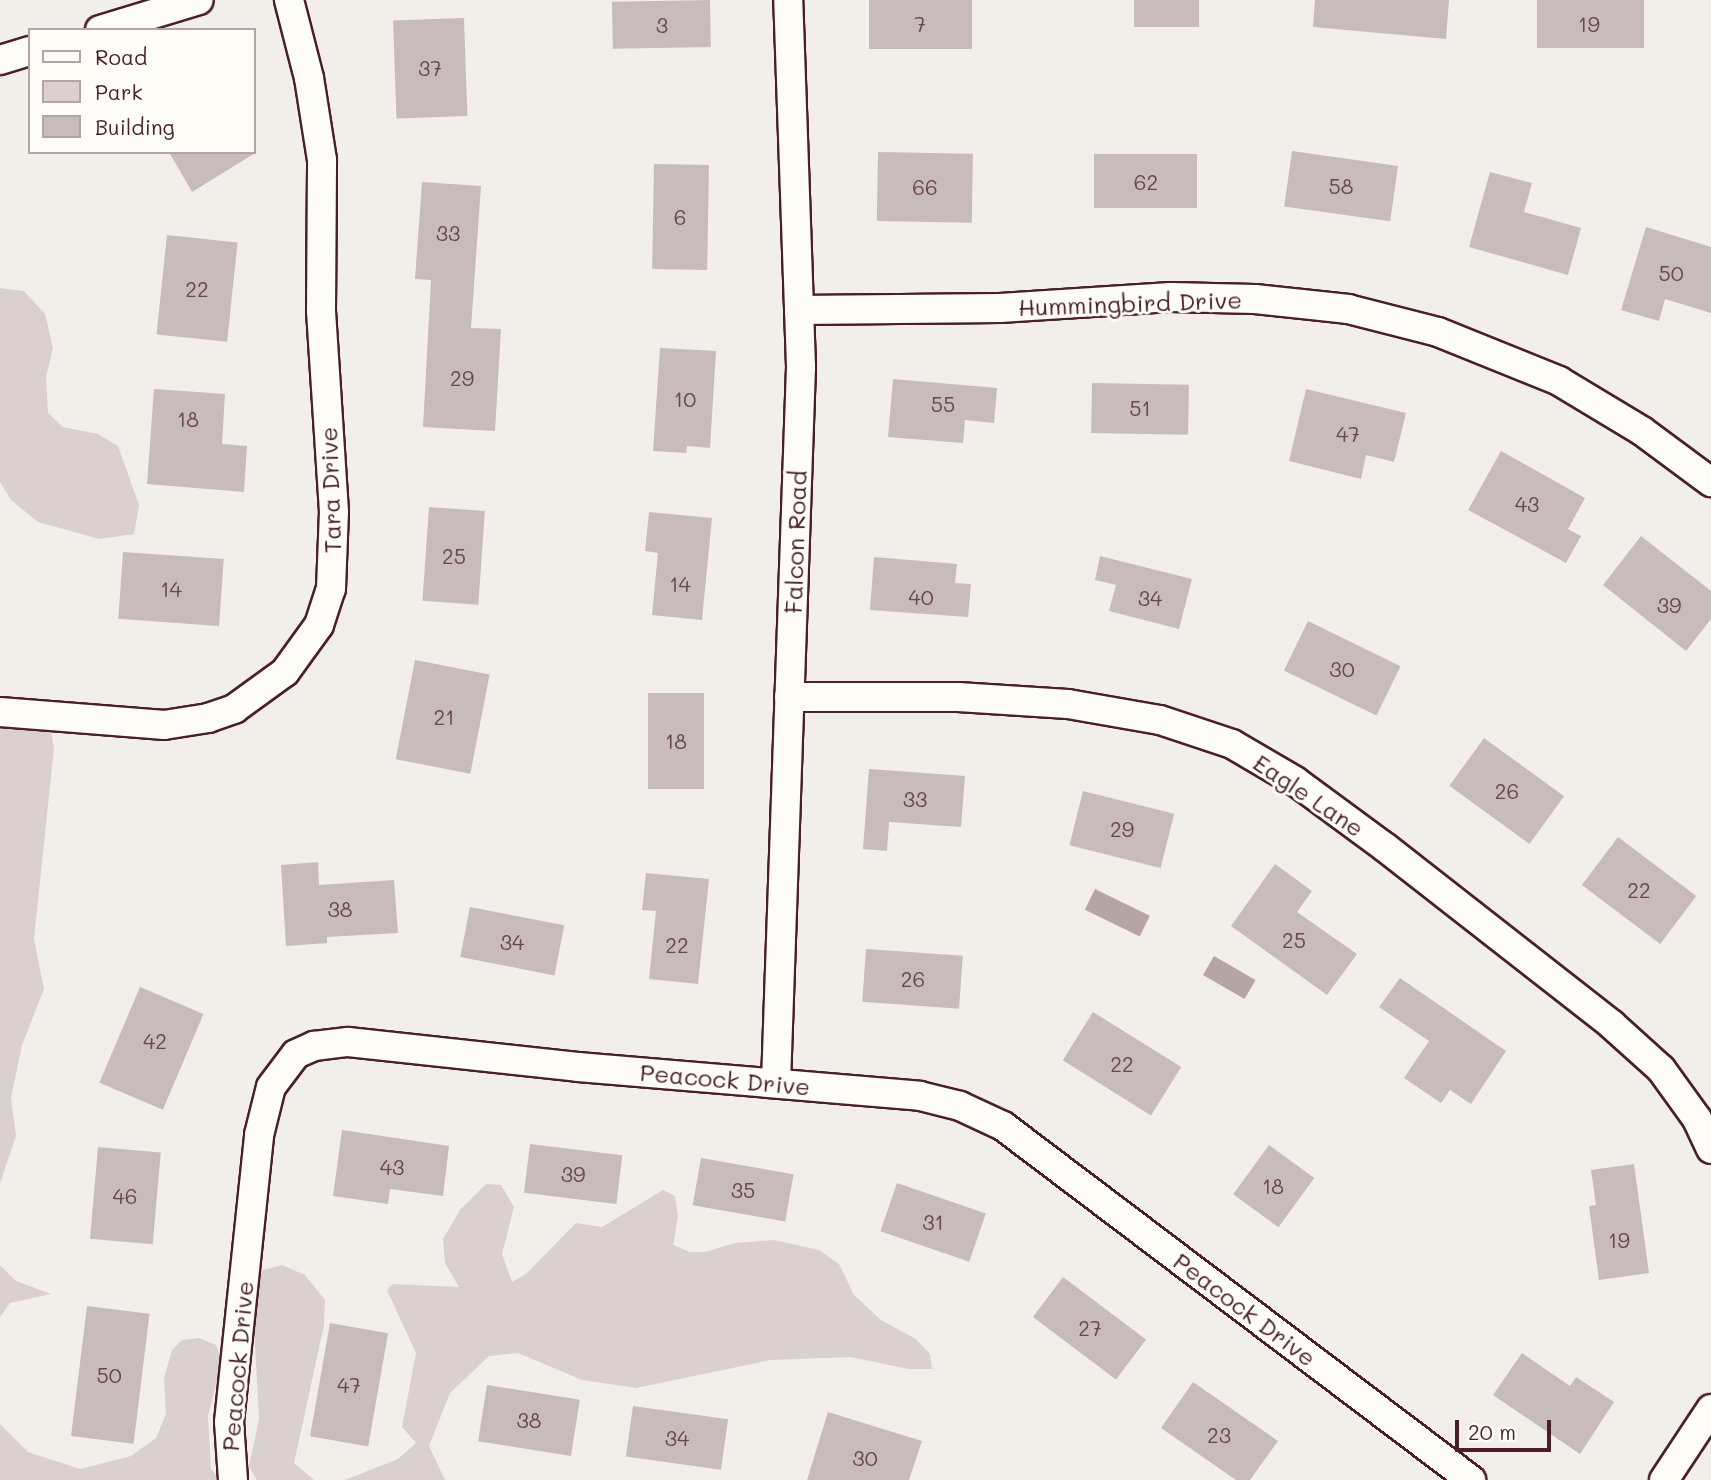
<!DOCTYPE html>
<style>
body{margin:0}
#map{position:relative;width:1711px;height:1480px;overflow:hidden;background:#f2efeb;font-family:Mali,sans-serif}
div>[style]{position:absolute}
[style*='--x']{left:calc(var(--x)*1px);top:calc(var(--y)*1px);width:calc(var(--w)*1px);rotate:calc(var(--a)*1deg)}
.green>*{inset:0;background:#d9d0cf}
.water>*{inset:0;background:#b7a5a6;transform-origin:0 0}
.building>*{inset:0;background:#c8bbbb;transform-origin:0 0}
.roads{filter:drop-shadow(2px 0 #4a1f2b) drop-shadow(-2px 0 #4a1f2b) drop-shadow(0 2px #4a1f2b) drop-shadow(0 -2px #4a1f2b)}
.street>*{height:28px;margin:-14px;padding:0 14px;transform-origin:14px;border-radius:14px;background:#fdfcf7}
span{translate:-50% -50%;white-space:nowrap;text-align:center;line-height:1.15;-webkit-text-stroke:6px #fdfcf7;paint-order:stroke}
.number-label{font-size:21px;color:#6a464f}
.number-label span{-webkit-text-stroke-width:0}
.street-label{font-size:24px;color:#4a1f2b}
.legend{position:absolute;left:28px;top:28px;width:228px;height:126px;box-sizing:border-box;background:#fdfcf7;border:2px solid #b5a4a5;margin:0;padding:9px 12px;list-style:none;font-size:21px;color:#4a1f2b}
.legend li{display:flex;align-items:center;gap:14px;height:35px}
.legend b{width:35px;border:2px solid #b5a4a5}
.scale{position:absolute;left:1455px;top:1420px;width:96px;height:32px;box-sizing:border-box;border:4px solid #4a1f2b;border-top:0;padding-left:9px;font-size:21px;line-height:24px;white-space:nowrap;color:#4a1f2b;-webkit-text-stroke:5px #fdfcf7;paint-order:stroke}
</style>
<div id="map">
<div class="green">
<div style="clip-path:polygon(0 288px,24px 291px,45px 314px,53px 348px,46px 377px,48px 413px,63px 427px,98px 434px,118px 446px,139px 505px,134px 534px,99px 539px,38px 522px,11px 500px,0 482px)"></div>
<div style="clip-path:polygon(0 712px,48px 716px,54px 748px,34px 939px,44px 989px,22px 1045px,11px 1098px,16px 1136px,0 1183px)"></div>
<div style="clip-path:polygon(486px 1184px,501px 1185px,514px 1207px,502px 1254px,512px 1282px,526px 1274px,576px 1223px,602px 1227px,663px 1190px,675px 1196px,678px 1217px,673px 1245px,690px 1252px,705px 1252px,735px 1243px,774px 1240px,819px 1250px,839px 1264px,854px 1295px,881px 1320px,916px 1339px,930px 1354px,932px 1369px,908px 1369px,851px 1357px,771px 1360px,636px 1388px,582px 1380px,518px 1353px,489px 1356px,450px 1393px,429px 1446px,445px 1480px,345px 1480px,398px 1459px,416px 1443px,402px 1427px,416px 1353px,387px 1290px,393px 1284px,459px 1287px,445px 1263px,443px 1239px,460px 1210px)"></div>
<div style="clip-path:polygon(0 1265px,16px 1281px,51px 1294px,10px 1303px,0 1317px)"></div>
<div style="clip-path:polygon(282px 1265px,305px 1275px,325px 1300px,324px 1325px,294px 1463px,314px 1480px,257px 1480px,249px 1466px,259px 1419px,252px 1288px,257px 1272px)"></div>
<div style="clip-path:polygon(199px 1338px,216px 1345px,222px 1361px,208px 1416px,211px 1469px,220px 1480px,0 1480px,0 1424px,28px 1452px,80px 1469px,131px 1456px,156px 1438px,166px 1414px,164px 1378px,172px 1350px,182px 1340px)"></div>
</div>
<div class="water">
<div style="left:1095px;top:889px;width:61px;height:23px;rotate:26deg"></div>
<div style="left:1214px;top:956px;width:48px;height:22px;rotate:30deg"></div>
</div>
<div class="building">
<div style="left:710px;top:0;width:47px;height:98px;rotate:89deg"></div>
<div style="left:869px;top:0;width:103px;height:49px"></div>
<div style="left:1134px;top:0;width:65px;height:27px"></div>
<div style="clip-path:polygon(1315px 0,1449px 0,1446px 39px,1313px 27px)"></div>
<div style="left:1537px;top:0;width:107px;height:48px"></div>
<div style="left:464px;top:18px;width:98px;height:71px;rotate:88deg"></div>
<div style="left:1292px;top:151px;width:107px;height:56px;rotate:8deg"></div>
<div style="clip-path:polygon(169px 152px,257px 152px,192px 192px)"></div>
<div style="left:878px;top:152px;width:95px;height:69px;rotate:1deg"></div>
<div style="left:1197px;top:154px;width:54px;height:103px;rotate:90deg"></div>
<div style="left:654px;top:164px;width:55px;height:105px;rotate:1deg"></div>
<div style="clip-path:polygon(1490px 172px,1532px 183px,1524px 212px,1581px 228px,1568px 275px,1469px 247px)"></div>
<div style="clip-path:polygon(422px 182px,481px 186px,471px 328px,501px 329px,495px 431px,423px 427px,431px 280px,415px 279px)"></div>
<div style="clip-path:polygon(1646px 227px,1711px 247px,1711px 313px,1665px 299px,1659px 321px,1621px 310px)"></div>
<div style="left:167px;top:235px;width:71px;height:100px;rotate:6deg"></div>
<div style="clip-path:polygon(660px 348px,716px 351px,710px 448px,687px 446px,686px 453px,653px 451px)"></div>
<div style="clip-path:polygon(893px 379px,997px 388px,994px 423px,965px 420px,963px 443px,888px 437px)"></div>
<div style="left:1092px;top:383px;width:97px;height:50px;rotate:1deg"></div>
<div style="clip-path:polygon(154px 389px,225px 394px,222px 444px,247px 446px,244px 492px,147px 484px)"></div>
<div style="clip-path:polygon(1306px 389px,1406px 413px,1394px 462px,1366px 455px,1361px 479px,1289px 461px)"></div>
<div style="clip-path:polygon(1501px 451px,1585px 498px,1568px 529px,1581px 536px,1566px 563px,1468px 510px)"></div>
<div style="left:429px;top:507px;width:56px;height:94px;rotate:4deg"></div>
<div style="clip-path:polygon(649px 512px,712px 518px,702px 620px,652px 615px,658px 553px,645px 551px)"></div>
<div style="clip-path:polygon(1641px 536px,1711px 591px,1711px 619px,1686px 651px,1603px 585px)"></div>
<div style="left:123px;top:552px;width:101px;height:67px;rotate:4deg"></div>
<div style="clip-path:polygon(1100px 556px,1192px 579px,1179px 629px,1109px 611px,1116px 585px,1095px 580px)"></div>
<div style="clip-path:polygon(874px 557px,957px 564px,955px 583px,971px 584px,968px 617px,870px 610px)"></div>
<div style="left:1308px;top:621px;width:103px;height:55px;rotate:26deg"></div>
<div style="left:415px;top:660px;width:76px;height:101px;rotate:11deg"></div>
<div style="left:648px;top:693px;width:56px;height:96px"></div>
<div style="left:1484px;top:738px;width:99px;height:59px;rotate:36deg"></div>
<div style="clip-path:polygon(869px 769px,965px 776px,961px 827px,889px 822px,887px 851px,863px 849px)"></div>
<div style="left:1083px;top:791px;width:94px;height:56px;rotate:14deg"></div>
<div style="left:1618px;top:837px;width:98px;height:60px;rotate:37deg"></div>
<div style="clip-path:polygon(318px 862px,319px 885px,394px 880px,398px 933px,327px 937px,327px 943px,286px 946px,281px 865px)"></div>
<div style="clip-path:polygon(1275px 864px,1312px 891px,1297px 912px,1357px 954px,1327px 995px,1231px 926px)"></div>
<div style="clip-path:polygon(646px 873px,709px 879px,698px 984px,649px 979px,656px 911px,642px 910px)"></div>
<div style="left:470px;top:907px;width:96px;height:51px;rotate:11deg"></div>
<div style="left:866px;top:949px;width:97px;height:53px;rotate:4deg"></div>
<div style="clip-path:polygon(1400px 978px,1506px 1051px,1471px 1104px,1450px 1090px,1441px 1103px,1404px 1078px,1429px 1041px,1379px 1007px)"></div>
<div style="left:140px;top:987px;width:69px;height:104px;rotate:23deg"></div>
<div style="left:1093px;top:1012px;width:104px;height:57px;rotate:32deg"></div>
<div style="clip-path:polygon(342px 1130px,449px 1146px,443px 1196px,390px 1189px,388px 1204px,333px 1196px)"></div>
<div style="left:530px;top:1144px;width:93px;height:49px;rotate:7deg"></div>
<div style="left:1269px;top:1145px;width:56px;height:61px;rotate:36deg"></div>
<div style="left:98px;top:1147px;width:63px;height:92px;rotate:5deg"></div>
<div style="left:701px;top:1158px;width:94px;height:48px;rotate:10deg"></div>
<div style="clip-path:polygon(1634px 1164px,1649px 1273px,1599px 1280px,1589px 1206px,1596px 1205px,1591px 1170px)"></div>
<div style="left:897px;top:1183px;width:94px;height:51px;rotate:19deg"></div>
<div style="left:1063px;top:1277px;width:104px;height:50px;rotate:37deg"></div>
<div style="left:87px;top:1306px;width:63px;height:131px;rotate:7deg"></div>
<div style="left:330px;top:1323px;width:59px;height:115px;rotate:10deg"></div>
<div style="clip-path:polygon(1522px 1353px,1570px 1386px,1576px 1377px,1614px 1402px,1580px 1454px,1493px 1395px)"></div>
<div style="clip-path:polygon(1193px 1382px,1278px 1441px,1250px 1480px,1236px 1480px,1161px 1428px)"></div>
<div style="left:487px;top:1385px;width:94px;height:57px;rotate:9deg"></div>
<div style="left:633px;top:1406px;width:96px;height:51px;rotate:8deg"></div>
<div style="clip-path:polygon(828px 1412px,922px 1441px,909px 1480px,807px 1480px)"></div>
</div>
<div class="roads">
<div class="street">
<div style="--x:100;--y:30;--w:103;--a:-16.9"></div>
<div style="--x:0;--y:60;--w:31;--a:-17"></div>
<div style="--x:799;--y:310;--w:201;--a:-0.6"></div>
<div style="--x:1000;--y:308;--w:171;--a:-3.7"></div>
<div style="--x:1171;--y:297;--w:84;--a:1.4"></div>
<div style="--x:1255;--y:299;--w:94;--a:6.1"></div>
<div style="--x:1348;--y:309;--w:93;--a:14.3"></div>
<div style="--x:1438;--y:332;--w:131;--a:22"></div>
<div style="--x:1559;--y:381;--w:97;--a:31.1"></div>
<div style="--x:1642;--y:431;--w:86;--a:36.5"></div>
<div style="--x:789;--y:697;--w:169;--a:0"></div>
<div style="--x:958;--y:697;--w:110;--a:3.6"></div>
<div style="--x:1068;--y:704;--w:93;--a:9.9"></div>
<div style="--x:1160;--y:720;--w:76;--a:18.4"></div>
<div style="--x:1232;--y:744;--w:73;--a:30.4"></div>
<div style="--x:1295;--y:781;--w:113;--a:36.4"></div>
<div style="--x:1386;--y:848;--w:286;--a:38"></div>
<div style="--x:1611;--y:1024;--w:67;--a:42"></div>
<div style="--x:1661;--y:1069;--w:62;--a:54.2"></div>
<div style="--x:1697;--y:1119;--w:33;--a:65"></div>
<div style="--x:0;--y:712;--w:165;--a:4.5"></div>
<div style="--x:164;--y:725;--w:45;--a:-9"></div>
<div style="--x:208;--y:718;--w:28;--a:-19"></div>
<div style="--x:234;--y:709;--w:63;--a:-36"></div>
<div style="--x:285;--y:672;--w:58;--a:-54.1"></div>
<div style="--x:319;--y:625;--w:38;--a:-72"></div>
<div style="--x:331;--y:589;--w:77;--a:-87.8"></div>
<div style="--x:334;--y:512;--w:202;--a:-93.7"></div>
<div style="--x:321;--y:310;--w:150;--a:-89.6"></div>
<div style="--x:322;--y:160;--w:83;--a:-99"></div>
<div style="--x:309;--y:78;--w:81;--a:-104.4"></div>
<div style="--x:776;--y:1083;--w:717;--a:-88"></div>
<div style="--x:801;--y:366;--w:366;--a:-92"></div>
<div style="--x:233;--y:1480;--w:58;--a:-93.9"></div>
<div style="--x:229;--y:1422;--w:289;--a:-84"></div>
<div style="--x:259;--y:1135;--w:49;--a:-76"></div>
<div style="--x:271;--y:1087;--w:41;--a:-52.9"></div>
<div style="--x:296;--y:1054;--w:20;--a:-24"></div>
<div style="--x:314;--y:1046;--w:34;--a:-7"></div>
<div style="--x:348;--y:1042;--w:231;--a:6.2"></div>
<div style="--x:578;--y:1067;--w:343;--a:4.8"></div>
<div style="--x:920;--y:1096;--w:41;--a:14"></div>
<div style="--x:960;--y:1106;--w:47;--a:24.9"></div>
<div style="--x:1003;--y:1126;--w:587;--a:37.1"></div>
<div style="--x:1664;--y:1480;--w:85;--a:-56.5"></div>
</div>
</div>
<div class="number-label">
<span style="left:920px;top:24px">7</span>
<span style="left:1589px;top:24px">19</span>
<span style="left:662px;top:25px">3</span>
<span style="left:430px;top:68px">37</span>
<span style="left:1146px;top:182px">62</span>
<span style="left:1341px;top:186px">58</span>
<span style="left:925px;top:187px">66</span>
<span style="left:680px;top:217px">6</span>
<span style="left:448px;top:233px">33</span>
<span style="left:1671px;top:273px">50</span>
<span style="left:197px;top:289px">22</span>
<span style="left:462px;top:378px">29</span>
<span style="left:685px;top:399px">10</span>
<span style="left:943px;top:404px">55</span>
<span style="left:1140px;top:408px">51</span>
<span style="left:188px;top:419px">18</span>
<span style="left:1348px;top:434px">47</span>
<span style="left:1527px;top:504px">43</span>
<span style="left:454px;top:556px">25</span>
<span style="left:680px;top:584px">14</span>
<span style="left:171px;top:589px">14</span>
<span style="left:921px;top:597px">40</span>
<span style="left:1150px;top:598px">34</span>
<span style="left:1669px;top:605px">39</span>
<span style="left:1342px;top:669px">30</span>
<span style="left:444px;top:717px">21</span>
<span style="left:676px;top:741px">18</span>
<span style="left:1507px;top:791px">26</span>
<span style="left:915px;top:799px">33</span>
<span style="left:1122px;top:829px">29</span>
<span style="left:1639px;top:890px">22</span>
<span style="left:340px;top:909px">38</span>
<span style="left:1294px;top:940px">25</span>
<span style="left:512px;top:942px">34</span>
<span style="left:677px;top:945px">22</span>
<span style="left:913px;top:979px">26</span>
<span style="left:155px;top:1041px">42</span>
<span style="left:1122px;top:1064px">22</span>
<span style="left:392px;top:1167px">43</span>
<span style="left:573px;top:1174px">39</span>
<span style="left:1273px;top:1186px">18</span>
<span style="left:743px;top:1190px">35</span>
<span style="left:125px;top:1196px">46</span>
<span style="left:933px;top:1222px">31</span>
<span style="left:1619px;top:1240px">19</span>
<span style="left:1090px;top:1328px">27</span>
<span style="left:109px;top:1375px">50</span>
<span style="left:349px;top:1385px">47</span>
<span style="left:529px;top:1420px">38</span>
<span style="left:1219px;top:1435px">23</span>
<span style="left:677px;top:1438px">34</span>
<span style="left:865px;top:1458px">30</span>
</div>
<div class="street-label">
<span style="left:1130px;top:303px;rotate:-2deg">Hummingbird Drive</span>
<span style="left:330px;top:490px;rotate:-92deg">Tara Drive</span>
<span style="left:795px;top:542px;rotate:-88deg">Falcon Road</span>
<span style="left:1309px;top:795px;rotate:34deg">Eagle Lane</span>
<span style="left:725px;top:1079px;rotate:5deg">Peacock Drive</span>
<span style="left:1245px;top:1309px;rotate:37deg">Peacock Drive</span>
<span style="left:237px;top:1366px;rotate:-85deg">Peacock Drive</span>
</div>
<ul class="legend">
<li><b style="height:9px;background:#fdfcf7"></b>Road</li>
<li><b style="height:19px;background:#d9d0cf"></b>Park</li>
<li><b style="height:19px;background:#c8bbbb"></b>Building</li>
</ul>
<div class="scale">20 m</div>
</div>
